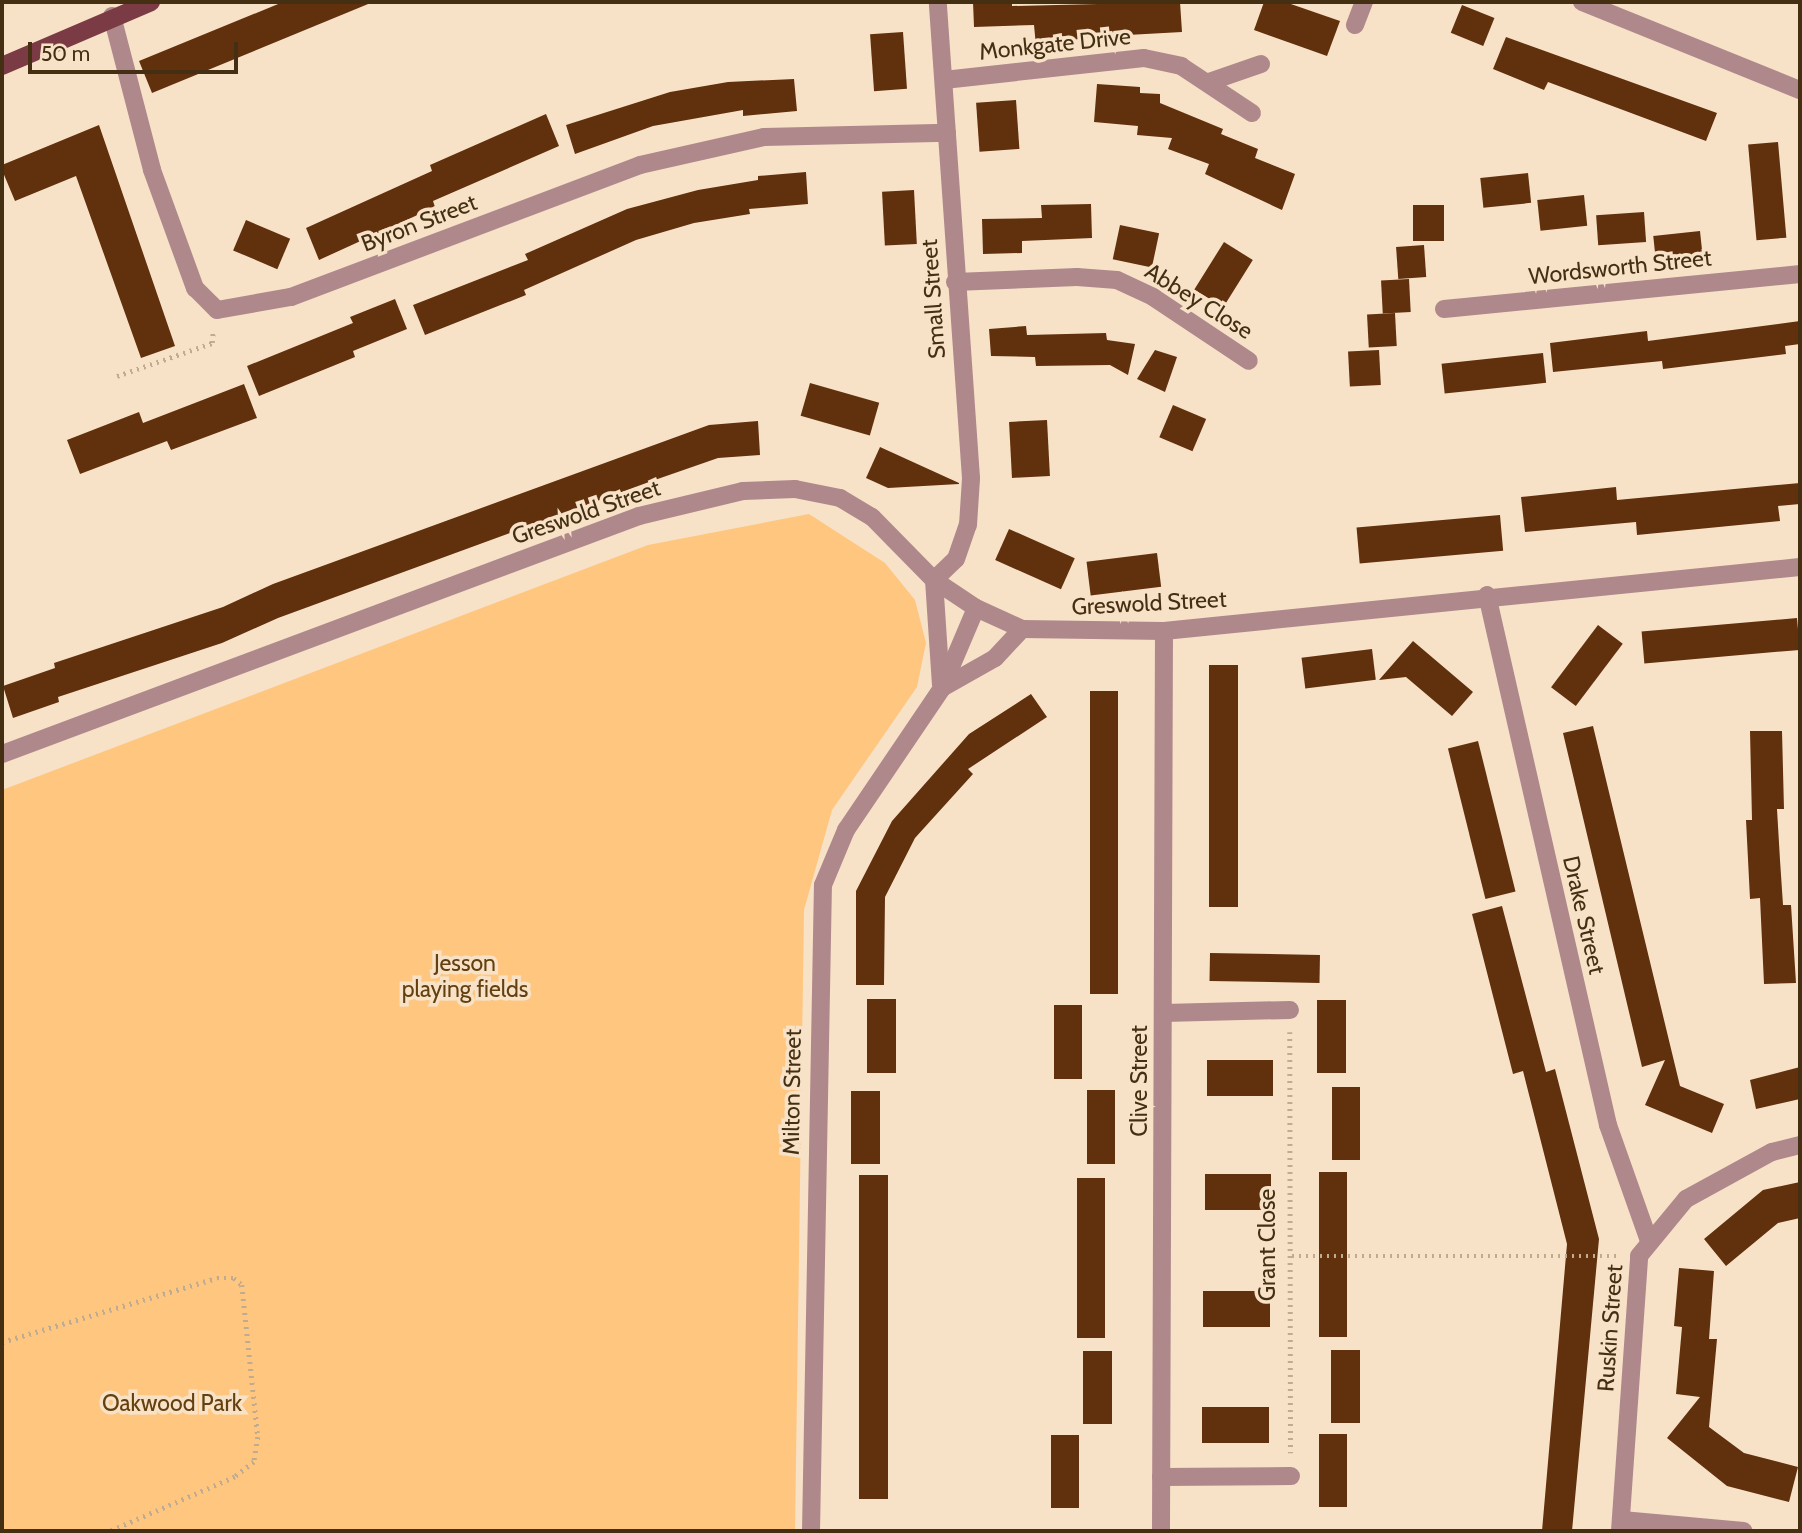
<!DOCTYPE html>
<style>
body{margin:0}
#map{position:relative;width:1802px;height:1533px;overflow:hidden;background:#f7e2c8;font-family:Cabin,sans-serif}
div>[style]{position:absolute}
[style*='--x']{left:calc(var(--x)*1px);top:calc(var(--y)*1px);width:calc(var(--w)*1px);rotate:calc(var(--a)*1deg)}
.green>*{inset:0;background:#ffc67f}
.building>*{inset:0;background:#61300d;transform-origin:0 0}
.path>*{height:4.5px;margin-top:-2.25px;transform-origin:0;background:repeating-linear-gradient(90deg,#c0ab90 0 2px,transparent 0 7px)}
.minor>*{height:18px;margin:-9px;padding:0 9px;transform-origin:9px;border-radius:9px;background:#af888c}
.major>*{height:18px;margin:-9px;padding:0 9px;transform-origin:9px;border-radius:9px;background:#7b3b45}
span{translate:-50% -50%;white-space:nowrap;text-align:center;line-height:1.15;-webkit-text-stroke:7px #f7e2c8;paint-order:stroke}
.street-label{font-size:23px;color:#442f12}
.park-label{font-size:23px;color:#62400f}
.frame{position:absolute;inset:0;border:4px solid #442f12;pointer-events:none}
.scale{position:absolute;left:28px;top:42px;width:210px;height:32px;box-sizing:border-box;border:4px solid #442f12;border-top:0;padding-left:9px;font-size:21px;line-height:24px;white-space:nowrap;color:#442f12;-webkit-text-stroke:5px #f7e2c8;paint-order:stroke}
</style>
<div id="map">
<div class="green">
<div style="clip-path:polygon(809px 514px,885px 563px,915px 600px,926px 643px,917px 687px,832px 810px,804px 910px,795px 1531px,2px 1531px,2px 790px,648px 545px)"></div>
</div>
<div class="building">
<div style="clip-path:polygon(283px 2px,373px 2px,152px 93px,139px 61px)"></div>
<div style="clip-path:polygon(973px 2px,1012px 2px,1012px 6px,1180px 2px,1182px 32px,1091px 37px,1036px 46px,1034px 25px,974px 27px)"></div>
<div style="clip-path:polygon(1264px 2px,1285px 2px,1340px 21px,1327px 56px,1254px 30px)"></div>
<div style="left:1462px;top:5px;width:35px;height:30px;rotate:22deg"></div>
<div style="left:903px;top:32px;width:57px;height:33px;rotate:86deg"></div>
<div style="clip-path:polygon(1506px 37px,1717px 113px,1706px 141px,1548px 82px,1544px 90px,1493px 69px)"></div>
<div style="clip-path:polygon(794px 79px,797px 111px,743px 116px,743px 110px,653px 126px,575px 154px,566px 125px,670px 92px,728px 82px)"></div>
<div style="clip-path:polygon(1097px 84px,1140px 87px,1140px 93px,1160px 94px,1160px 103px,1223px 129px,1221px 134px,1258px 149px,1255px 158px,1295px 174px,1282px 210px,1205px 174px,1209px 164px,1168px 149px,1172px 138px,1137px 135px,1138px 126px,1094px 122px)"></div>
<div style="left:1016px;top:100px;width:49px;height:40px;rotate:86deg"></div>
<div style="clip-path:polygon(546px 114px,559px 146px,433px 201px,435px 207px,319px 260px,306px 228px,432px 171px,430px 165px)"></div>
<div style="clip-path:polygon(99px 125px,175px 346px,141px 358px,76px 176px,15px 201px,2px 170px,2px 165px)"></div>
<div style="left:1778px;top:142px;width:96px;height:30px;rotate:85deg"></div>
<div style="clip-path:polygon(806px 172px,808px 204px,749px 209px,750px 214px,694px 223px,636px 240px,524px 290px,526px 295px,425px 335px,413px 305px,528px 260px,525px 254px,627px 209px,698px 190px,758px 180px,758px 176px)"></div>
<div style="left:1528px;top:173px;width:30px;height:48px;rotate:84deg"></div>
<div style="left:914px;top:190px;width:54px;height:32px;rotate:87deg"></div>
<div style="left:1584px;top:195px;width:31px;height:47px;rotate:84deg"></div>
<div style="clip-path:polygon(1091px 204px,1092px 238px,1022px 241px,1022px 253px,983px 254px,982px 219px,1042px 218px,1041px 205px)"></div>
<div style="left:1444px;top:205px;width:36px;height:31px;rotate:90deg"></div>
<div style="left:1644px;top:212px;width:30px;height:48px;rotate:86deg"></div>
<div style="left:246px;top:220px;width:48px;height:33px;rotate:23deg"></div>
<div style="left:1120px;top:225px;width:40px;height:35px;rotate:12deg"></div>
<div style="left:1700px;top:231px;width:30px;height:47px;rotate:84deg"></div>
<div style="left:1224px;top:242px;width:34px;height:56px;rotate:32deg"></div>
<div style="left:1424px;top:245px;width:32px;height:28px;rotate:86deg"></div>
<div style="left:1409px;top:279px;width:33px;height:28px;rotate:87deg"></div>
<div style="clip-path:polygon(395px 299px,407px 329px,353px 351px,355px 357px,259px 396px,247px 366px,353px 323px,350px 317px)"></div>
<div style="left:1395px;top:313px;width:33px;height:28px;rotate:87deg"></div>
<div style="clip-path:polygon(1800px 321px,1800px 344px,1785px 346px,1786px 354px,1663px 369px,1662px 361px,1553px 372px,1550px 343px,1647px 331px,1648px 341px)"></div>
<div style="clip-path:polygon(1026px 326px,1027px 335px,1106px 333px,1107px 340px,1135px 344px,1128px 375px,1110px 365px,1036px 366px,1035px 357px,991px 356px,989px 329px)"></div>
<div style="clip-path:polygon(1155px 350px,1177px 357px,1165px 392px,1137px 379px)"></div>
<div style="left:1379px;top:350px;width:35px;height:31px;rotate:87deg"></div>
<div style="left:1543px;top:353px;width:30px;height:102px;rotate:84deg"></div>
<div style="left:810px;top:383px;width:72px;height:34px;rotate:16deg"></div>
<div style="clip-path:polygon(244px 384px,257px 418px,171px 450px,167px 441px,80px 474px,67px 440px,139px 412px,143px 423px)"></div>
<div style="left:1173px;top:405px;width:36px;height:35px;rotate:23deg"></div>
<div style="left:1047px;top:420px;width:56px;height:38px;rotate:87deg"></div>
<div style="clip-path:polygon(758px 421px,760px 455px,718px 458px,649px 482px,278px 618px,222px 643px,58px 697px,59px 702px,13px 718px,3px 686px,55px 668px,54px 663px,223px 607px,273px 584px,709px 425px)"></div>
<div style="clip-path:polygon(880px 447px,959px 483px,959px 484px,888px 488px,866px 478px)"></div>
<div style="clip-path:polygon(1800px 483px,1800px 504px,1778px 506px,1780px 521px,1637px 535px,1636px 522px,1525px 532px,1521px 497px,1616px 487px,1617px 500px)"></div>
<div style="left:1500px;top:515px;width:36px;height:144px;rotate:85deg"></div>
<div style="left:1009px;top:529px;width:72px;height:34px;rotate:24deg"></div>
<div style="left:1157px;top:553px;width:34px;height:71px;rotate:83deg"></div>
<div style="left:1797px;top:618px;width:32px;height:156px;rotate:85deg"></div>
<div style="left:1598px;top:625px;width:31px;height:78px;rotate:37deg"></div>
<div style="clip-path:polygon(1413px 641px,1473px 692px,1452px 716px,1406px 677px,1379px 680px)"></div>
<div style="left:1372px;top:649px;width:31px;height:71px;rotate:83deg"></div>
<div style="left:1209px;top:665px;width:29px;height:242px"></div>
<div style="left:1090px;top:691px;width:28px;height:303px"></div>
<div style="clip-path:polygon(1031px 694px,1047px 717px,968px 769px,973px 774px,915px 838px,885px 897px,884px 985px,856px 985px,856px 891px,892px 821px,969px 734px)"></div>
<div style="clip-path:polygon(1593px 726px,1680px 1086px,1724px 1104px,1712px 1133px,1645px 1105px,1665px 1060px,1642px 1067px,1563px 733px)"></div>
<div style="clip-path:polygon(1750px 731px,1782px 731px,1784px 809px,1777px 809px,1780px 860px,1783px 905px,1791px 905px,1796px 983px,1764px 984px,1760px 898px,1750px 899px,1746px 820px,1752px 820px)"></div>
<div style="left:1478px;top:741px;width:155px;height:31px;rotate:76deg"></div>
<div style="clip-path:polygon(1502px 906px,1546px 1072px,1555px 1069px,1599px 1239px,1572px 1531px,1542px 1531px,1567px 1244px,1523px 1071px,1513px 1074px,1472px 914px)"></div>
<div style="left:1210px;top:953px;width:110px;height:28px;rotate:1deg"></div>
<div style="left:867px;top:999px;width:29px;height:74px"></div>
<div style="left:1317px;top:1000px;width:29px;height:73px"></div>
<div style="left:1054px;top:1005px;width:28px;height:74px"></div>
<div style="left:1207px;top:1060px;width:66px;height:36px"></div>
<div style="clip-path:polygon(1800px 1067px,1800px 1099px,1756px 1109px,1750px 1080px)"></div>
<div style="left:1332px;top:1087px;width:28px;height:73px"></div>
<div style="left:1087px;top:1090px;width:28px;height:74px"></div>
<div style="left:851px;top:1091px;width:29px;height:73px"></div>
<div style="left:1319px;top:1172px;width:28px;height:165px"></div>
<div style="left:1205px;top:1174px;width:66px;height:36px"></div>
<div style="left:859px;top:1175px;width:29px;height:324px"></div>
<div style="left:1077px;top:1178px;width:28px;height:160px"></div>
<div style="clip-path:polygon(1800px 1182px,1800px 1218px,1778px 1223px,1726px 1266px,1704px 1239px,1763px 1190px)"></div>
<div style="clip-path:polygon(1679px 1268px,1714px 1271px,1709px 1339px,1717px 1339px,1709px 1427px,1744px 1453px,1798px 1467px,1789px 1502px,1727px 1486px,1667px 1438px,1700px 1397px,1676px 1394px,1682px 1327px,1674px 1326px)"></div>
<div style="left:1203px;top:1291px;width:67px;height:36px"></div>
<div style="left:1331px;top:1350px;width:29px;height:73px"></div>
<div style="left:1083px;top:1351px;width:29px;height:73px"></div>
<div style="left:1202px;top:1407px;width:67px;height:36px"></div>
<div style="left:1319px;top:1434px;width:28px;height:73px"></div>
<div style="left:1051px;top:1435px;width:28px;height:73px"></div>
</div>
<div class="path">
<div style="--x:117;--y:376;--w:101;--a:-19.2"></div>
<div style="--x:212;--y:343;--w:11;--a:-85"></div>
<div style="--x:1290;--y:1032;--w:421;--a:89.9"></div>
<div style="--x:1292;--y:1256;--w:324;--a:0"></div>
<div style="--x:2;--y:1342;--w:224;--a:-16.6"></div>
<div style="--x:217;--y:1278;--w:17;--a:0"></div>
<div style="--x:234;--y:1278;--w:11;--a:41"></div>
<div style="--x:242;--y:1285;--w:153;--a:84"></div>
<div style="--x:258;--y:1437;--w:25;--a:99"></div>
<div style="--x:254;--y:1462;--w:24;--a:142"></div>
<div style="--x:235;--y:1477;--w:135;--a:156.5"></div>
</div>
<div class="minor">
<div style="--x:1582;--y:2;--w:235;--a:22"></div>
<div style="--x:112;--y:16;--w:159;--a:75.4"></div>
<div style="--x:152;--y:170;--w:126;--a:70"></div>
<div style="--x:195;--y:288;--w:31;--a:45"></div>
<div style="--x:217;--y:310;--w:75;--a:-10"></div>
<div style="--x:291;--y:297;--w:373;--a:-20.7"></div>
<div style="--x:640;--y:165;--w:127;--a:-12.7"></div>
<div style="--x:764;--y:137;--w:183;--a:-1.3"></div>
<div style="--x:1355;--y:25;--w:25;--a:-69"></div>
<div style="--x:944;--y:80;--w:201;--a:-6.3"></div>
<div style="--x:1144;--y:58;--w:38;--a:12"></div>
<div style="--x:1181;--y:66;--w:85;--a:33.5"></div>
<div style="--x:1209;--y:82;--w:55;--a:-19.1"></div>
<div style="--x:955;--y:282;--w:122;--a:-2.3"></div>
<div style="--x:1077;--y:277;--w:40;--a:4.3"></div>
<div style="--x:1117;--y:280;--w:40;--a:25"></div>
<div style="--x:1153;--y:297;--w:115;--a:33.7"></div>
<div style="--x:1444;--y:309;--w:358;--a:-5.6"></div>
<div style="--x:934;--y:580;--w:30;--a:-44"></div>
<div style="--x:956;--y:559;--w:36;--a:-71"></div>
<div style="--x:968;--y:525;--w:47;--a:-86.3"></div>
<div style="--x:971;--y:478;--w:477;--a:-94"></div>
<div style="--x:934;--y:580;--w:105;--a:86.2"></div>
<div style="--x:1487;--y:595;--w:544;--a:77.14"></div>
<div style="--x:1608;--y:1125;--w:123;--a:70.5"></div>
<div style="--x:942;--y:688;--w:61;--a:-29.5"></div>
<div style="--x:995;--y:658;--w:40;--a:-47"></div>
<div style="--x:2;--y:754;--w:680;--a:-20.49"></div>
<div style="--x:639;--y:516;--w:107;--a:-13.5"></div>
<div style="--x:743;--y:491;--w:52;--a:-2.2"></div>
<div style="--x:795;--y:489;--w:46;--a:11.3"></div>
<div style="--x:840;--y:498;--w:37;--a:31"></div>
<div style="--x:872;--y:517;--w:88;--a:45.5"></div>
<div style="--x:934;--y:580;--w:50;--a:33.7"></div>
<div style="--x:976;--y:608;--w:51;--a:24.5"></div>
<div style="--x:1022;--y:629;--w:142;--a:0.8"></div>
<div style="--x:1164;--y:631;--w:639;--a:-5.75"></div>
<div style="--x:1164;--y:1013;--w:126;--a:-1.4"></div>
<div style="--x:1161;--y:1477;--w:130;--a:-0.4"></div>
<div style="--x:1622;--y:1520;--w:122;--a:5.2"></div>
<div style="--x:811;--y:1531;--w:646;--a:-88.94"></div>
<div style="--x:823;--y:885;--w:60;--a:-67.3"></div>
<div style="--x:846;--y:830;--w:171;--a:-55.9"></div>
<div style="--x:942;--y:688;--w:87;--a:-67"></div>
<div style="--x:1161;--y:1531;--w:900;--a:-89.81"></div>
<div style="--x:1620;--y:1531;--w:276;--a:-86"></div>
<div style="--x:1639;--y:1256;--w:74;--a:-50.5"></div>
<div style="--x:1686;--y:1199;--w:98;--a:-28.7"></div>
<div style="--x:1772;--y:1152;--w:29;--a:-14"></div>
</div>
<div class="major">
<div style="--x:2;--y:66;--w:162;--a:-23.2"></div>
</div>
<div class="street-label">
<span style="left:1055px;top:44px;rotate:-6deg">Monkgate Drive</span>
<span style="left:419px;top:223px;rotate:-21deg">Byron Street</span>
<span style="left:1620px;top:267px;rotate:-6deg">Wordsworth Street</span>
<span style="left:933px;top:299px;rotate:-94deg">Small Street</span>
<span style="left:1199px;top:301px;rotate:32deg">Abbey Close</span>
<span style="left:586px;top:512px;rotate:-19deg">Greswold Street</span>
<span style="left:1149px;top:603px;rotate:-3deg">Greswold Street</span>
<span style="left:1584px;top:915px;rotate:77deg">Drake Street</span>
<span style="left:1139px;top:1081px;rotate:-90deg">Clive Street</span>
<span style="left:792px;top:1092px;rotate:-89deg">Milton Street</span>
<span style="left:1267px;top:1245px;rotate:-90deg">Grant Close</span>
<span style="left:1610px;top:1328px;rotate:-86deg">Ruskin Street</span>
</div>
<div class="park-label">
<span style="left:465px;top:976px">Jesson<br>playing fields</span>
<span style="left:172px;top:1403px">Oakwood Park</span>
</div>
<div class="frame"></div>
<div class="scale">50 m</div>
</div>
